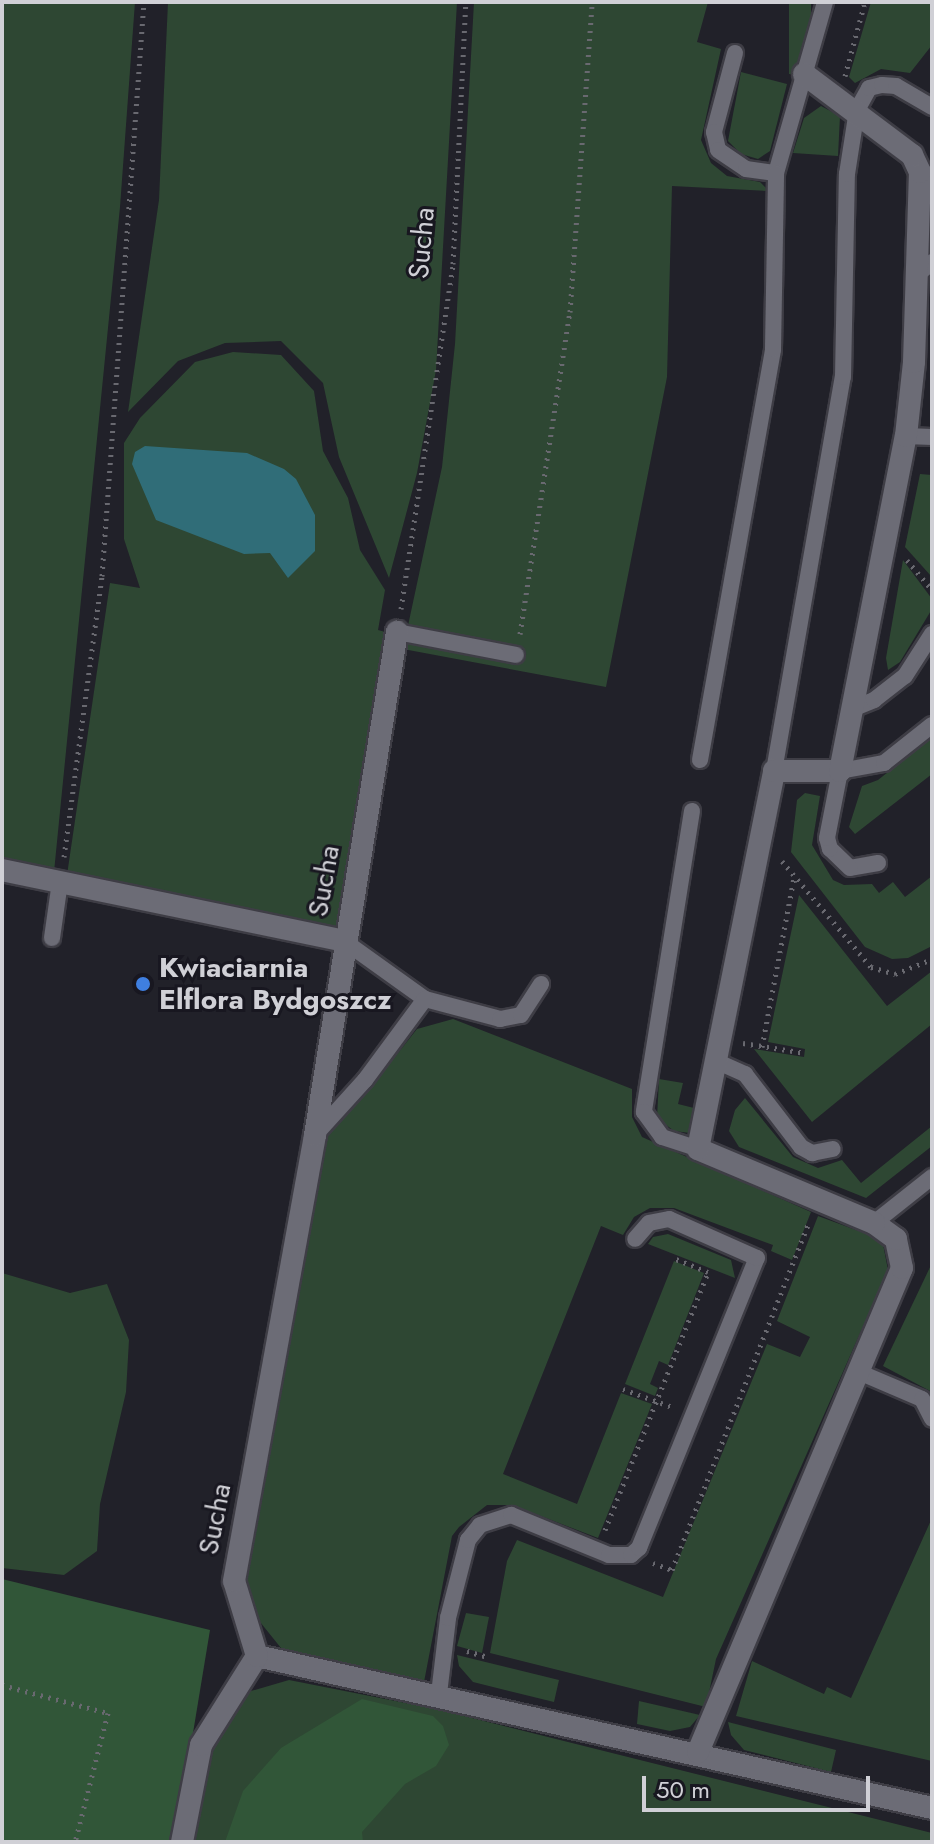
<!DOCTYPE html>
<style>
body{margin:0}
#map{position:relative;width:934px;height:1844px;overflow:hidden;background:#212129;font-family:Jost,sans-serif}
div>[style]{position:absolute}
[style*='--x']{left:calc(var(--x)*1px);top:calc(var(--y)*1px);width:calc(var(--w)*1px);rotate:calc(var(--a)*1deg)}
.green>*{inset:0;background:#2e4733;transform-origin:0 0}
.forest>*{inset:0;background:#315638}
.water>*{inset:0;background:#306d78}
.path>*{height:5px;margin-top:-2.5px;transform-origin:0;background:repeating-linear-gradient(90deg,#696970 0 2px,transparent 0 8px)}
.roads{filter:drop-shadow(2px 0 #3e3d45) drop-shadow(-2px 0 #3e3d45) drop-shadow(0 2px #3e3d45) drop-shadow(0 -2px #3e3d45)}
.service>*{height:16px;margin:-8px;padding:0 8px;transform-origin:8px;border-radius:8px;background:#6c6c76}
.minor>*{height:22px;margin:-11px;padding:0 11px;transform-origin:11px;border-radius:11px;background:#6c6c76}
.dots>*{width:22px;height:22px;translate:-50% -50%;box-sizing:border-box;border:4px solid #181720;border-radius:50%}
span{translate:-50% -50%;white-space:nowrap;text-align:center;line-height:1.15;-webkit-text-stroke:6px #181720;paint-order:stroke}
.street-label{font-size:28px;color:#d0d0d6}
.poi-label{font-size:28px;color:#d0d0d6;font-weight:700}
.left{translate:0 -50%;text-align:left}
.frame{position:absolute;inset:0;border:4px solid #d0d0d6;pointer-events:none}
.scale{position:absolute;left:642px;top:1776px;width:228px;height:36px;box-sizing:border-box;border:4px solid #d0d0d6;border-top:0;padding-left:10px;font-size:24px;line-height:28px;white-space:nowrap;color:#d0d0d6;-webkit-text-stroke:6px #181720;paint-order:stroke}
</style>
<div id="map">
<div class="green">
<div style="clip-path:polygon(2px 2px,135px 2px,120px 207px,54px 872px,2px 861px)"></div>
<div style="clip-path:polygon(168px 2px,457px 2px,436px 370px,417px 473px,389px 578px,339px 457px,323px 383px,281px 341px,225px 343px,178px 361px,128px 412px,159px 200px)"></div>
<div style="clip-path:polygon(474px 2px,708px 2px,697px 42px,721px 49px,701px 140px,711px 163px,727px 176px,760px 182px,769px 191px,672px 186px,667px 377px,606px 687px,403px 649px,442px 467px,455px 344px)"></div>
<div style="left:789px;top:2px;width:22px;height:72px"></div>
<div style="clip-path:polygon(871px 2px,932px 2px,932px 45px,910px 73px,881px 69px,855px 83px,849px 77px)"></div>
<div style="clip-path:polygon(741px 72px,787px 84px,770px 151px,758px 159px,741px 154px,728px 141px)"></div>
<div style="clip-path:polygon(821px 106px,840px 116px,838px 156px,793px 153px,804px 118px)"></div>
<div style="clip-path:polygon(233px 352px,281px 355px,314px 391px,323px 451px,348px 498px,360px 550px,385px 590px,378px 630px,389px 633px,337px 933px,67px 875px,110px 583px,140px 588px,124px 539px,124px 443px,140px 418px,195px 362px)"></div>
<div style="clip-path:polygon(920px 474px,932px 475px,931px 576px,905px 547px)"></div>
<div style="clip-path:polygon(903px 560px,932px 599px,932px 609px,900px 662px,888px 670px,886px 658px)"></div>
<div style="clip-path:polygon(932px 737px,932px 774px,855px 834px,849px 827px,862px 786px,878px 780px)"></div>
<div style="clip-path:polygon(805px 793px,820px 796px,812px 845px,833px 880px,844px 885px,872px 884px,879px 893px,893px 882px,905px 897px,932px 876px,932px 946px,908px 958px,892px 959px,865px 947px,791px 852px,797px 800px)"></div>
<div style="clip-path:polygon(799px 895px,887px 1006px,932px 971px,932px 1024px,812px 1122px,754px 1049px,804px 1057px,805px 1049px,768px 1042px)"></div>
<div style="clip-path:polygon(453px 1019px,632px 1089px,632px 1117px,642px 1137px,811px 1212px,792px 1260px,771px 1251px,773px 1245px,674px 1208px,650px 1208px,634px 1217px,623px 1235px,601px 1226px,503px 1474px,577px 1504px,621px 1393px,652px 1404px,598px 1538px,512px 1505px,487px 1505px,459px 1527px,452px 1536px,424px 1682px,281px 1648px,256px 1617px,243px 1579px,323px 1133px,375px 1082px,417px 1029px)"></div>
<div style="clip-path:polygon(659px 1079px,683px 1083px,678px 1104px,698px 1109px,690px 1133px,674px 1131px,657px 1118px)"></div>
<div style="clip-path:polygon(745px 1098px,793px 1157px,818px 1168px,842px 1160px,861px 1183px,932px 1126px,932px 1146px,866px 1198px,739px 1147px,729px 1131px,735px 1110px)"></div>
<div style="clip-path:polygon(818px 1216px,875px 1237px,883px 1244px,888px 1270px,716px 1659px,706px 1707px,490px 1653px,507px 1561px,517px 1540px,663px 1597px,767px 1344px,800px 1357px,810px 1337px,777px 1321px)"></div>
<div style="clip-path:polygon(668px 1234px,731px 1260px,735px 1278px,648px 1244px,653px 1237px)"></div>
<div style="clip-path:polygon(674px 1261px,704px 1273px,668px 1365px,659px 1361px,650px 1384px,658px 1388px,655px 1396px,625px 1384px)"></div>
<div style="clip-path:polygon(932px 1263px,932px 1392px,883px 1366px)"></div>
<div style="clip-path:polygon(2px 1273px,70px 1293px,107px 1284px,129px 1340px,126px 1392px,100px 1504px,97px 1551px,64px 1575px,2px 1568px)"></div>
<div style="clip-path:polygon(932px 1518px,932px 1761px,736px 1716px,752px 1661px,824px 1694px,827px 1687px,851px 1698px)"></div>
<div style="clip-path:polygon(466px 1613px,489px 1617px,482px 1653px,457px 1646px)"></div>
<div style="clip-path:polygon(457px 1655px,559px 1680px,554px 1702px,473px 1682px,459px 1666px)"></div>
<div style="clip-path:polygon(289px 1680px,436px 1709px,932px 1833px,932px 1842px,192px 1842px,206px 1764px,217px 1732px,251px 1691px)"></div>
<div style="clip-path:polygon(639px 1701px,700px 1715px,690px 1727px,670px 1731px,637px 1724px)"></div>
<div style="clip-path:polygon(728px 1722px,836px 1750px,831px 1772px,744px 1750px,731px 1735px)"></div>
</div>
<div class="forest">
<div style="clip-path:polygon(2px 1579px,210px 1630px,175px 1842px,2px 1842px)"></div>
<div style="clip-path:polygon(362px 1699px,433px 1716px,443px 1726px,449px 1745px,436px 1766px,405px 1784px,362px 1832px,363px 1842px,225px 1842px,243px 1791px,281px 1748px)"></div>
</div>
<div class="water">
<div style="clip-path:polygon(145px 446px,247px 453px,284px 469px,296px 479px,315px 515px,315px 551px,288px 578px,270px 553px,244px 554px,156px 520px,132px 464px,135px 452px)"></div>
</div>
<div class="path">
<div style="--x:845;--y:76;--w:77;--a:-74.9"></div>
<div style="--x:907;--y:560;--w:39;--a:50"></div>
<div style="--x:401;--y:609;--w:349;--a:-81.4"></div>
<div style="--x:453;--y:264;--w:262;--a:-87.2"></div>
<div style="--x:520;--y:634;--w:326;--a:-81.2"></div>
<div style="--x:570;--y:312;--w:311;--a:-85.9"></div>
<div style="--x:64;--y:857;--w:284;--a:-82.3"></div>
<div style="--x:102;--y:576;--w:576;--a:-85.82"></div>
<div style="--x:782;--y:861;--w:138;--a:50"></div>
<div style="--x:871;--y:967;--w:25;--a:16"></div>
<div style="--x:895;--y:974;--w:40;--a:-22"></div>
<div style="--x:743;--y:1043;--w:63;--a:9.2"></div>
<div style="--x:762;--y:1047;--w:173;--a:-79.3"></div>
<div style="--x:623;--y:1389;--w:55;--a:20.1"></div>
<div style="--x:605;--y:1530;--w:278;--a:-68.2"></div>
<div style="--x:708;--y:1272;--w:35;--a:-158"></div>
<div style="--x:653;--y:1563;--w:20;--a:20"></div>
<div style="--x:672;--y:1570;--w:374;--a:-68.5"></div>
<div style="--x:467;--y:1651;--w:19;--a:16"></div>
<div style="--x:2;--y:1685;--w:110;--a:14.8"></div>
<div style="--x:108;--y:1713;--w:133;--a:104.3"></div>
</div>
<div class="roads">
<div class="service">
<div style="--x:735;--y:53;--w:82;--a:104.9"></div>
<div style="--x:714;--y:132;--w:18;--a:77"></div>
<div style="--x:718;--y:150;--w:34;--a:34"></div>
<div style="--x:746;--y:169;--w:30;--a:8"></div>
<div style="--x:776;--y:173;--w:178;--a:-74"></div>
<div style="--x:919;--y:273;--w:17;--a:-40"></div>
<div style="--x:906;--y:436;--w:26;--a:2"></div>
<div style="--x:397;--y:632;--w:121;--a:10.9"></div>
<div style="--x:852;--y:709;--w:24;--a:-22"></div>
<div style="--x:874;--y:700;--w:39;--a:-38"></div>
<div style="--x:905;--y:676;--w:50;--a:-57.3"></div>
<div style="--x:700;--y:760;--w:417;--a:-79.9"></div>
<div style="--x:773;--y:349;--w:176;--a:-89"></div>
<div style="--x:774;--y:771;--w:400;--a:-80.1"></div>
<div style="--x:843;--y:377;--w:203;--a:-88.9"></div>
<div style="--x:847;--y:174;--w:65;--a:-81.1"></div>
<div style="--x:857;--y:110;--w:25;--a:-61"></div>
<div style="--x:869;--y:88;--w:13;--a:-13"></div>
<div style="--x:882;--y:85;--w:14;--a:4"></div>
<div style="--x:896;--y:86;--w:42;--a:30.3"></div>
<div style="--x:692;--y:811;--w:305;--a:99.1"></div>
<div style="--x:644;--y:1112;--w:31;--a:54"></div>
<div style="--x:662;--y:1137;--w:38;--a:18"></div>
<div style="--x:878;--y:863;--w:28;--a:170"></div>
<div style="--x:850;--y:868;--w:28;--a:-136"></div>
<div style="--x:830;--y:849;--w:11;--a:-105"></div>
<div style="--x:827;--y:838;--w:68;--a:-79"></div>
<div style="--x:840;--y:771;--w:45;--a:-10.3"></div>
<div style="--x:884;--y:763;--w:61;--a:-38.4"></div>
<div style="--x:52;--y:938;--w:57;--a:-81.9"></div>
<div style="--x:344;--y:941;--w:100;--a:35.6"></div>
<div style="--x:425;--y:999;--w:78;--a:14.9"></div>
<div style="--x:500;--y:1019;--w:21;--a:-11"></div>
<div style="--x:521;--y:1015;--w:37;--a:-57"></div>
<div style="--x:718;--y:1062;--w:30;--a:24"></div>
<div style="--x:745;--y:1074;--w:92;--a:52.5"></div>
<div style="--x:801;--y:1147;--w:13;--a:29"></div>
<div style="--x:812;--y:1153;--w:21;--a:-11"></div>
<div style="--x:316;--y:1134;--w:73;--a:-47.8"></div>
<div style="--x:365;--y:1080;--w:101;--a:-53.5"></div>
<div style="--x:874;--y:1223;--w:74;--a:-38.4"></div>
<div style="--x:861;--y:1373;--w:66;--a:23.1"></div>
<div style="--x:922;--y:1399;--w:22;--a:63"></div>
<div style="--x:439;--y:1694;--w:77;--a:-83.2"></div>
<div style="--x:448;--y:1618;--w:81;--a:-75.6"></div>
<div style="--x:468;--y:1540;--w:19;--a:-51"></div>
<div style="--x:480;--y:1525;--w:33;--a:-18"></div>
<div style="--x:511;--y:1515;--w:106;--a:22.2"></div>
<div style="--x:609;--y:1555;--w:22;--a:0"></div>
<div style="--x:631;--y:1555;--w:11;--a:-41"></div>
<div style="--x:639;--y:1548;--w:313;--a:-67.9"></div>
<div style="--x:757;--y:1258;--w:96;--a:-156.1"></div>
<div style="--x:669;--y:1219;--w:20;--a:169"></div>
<div style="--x:649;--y:1223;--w:21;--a:131"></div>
</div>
<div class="minor">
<div style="--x:2;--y:870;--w:349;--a:11.7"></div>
<div style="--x:257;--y:1656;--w:692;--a:12.69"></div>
<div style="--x:698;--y:1752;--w:525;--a:-67.15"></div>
<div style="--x:902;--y:1268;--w:30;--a:-102"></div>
<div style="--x:896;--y:1239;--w:27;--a:-144"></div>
<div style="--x:874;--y:1223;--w:191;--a:-157.2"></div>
<div style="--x:698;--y:1149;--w:386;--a:-78.6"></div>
<div style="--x:774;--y:771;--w:66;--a:0"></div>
<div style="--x:840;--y:771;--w:341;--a:-78.9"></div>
<div style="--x:906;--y:436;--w:74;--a:-83.8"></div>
<div style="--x:914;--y:362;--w:190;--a:-88.2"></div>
<div style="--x:920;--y:172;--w:19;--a:-115"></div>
<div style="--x:912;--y:155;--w:135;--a:-143.1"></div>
<div style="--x:182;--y:1842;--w:99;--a:-78.9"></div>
<div style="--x:201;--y:1745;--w:105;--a:-57.8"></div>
<div style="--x:257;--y:1656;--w:78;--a:-107"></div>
<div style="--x:234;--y:1581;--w:453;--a:-79.7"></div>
<div style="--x:315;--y:1135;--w:510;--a:-80.74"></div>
</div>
</div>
<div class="dots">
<div style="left:143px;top:984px;background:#3f7fe0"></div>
</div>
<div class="street-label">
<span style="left:422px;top:243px;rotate:-85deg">Sucha</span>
<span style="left:324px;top:881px;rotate:-80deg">Sucha</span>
<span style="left:215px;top:1519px;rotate:-79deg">Sucha</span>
</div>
<div class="poi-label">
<span class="left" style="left:159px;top:984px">Kwiaciarnia<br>Elflora Bydgoszcz</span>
</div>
<div class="frame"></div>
<div class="scale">50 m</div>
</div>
